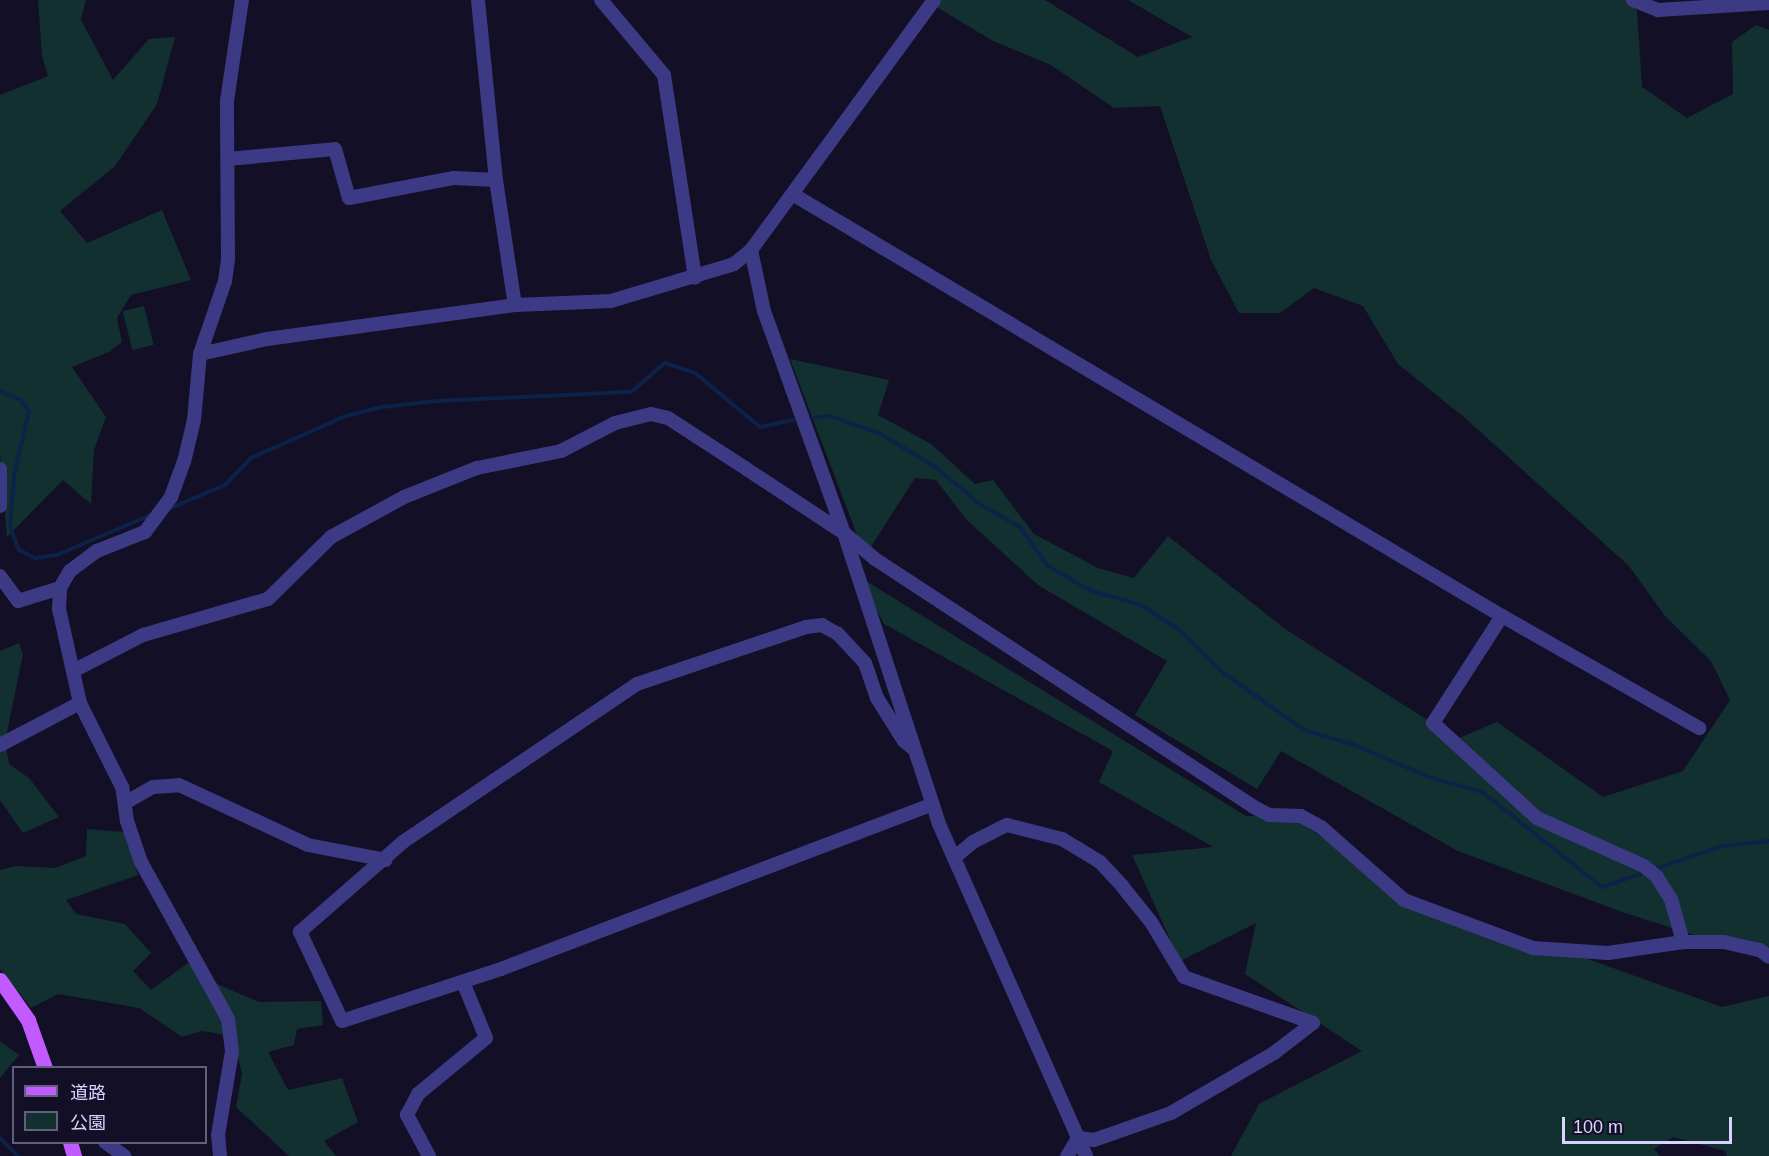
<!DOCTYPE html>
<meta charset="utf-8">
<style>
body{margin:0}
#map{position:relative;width:1769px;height:1156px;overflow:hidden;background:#130f26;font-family:Arial,"Noto Sans JP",sans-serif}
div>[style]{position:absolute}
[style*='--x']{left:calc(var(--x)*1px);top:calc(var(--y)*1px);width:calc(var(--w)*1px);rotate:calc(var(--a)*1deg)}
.green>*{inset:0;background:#12302f;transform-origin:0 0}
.stream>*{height:4px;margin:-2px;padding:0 2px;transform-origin:2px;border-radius:2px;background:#0c2248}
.minor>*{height:14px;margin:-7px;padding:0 7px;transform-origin:7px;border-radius:7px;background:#3d3a85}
.major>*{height:15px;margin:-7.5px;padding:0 7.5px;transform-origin:7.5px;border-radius:7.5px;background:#c25bff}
span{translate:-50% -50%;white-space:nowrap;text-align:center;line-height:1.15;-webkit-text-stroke:5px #130f26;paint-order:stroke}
.legend{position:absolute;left:12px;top:1066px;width:195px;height:78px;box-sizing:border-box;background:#130f26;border:2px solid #625e7d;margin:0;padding:8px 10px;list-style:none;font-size:18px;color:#d9d4ff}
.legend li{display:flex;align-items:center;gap:12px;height:30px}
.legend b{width:30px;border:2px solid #625e7d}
.scale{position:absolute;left:1562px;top:1117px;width:170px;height:27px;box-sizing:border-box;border:3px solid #d9d4ff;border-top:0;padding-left:8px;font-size:18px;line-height:21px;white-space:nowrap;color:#d9d4ff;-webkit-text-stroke:4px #130f26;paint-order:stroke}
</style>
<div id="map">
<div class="green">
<div style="clip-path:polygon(38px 0,86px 0,81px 20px,113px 80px,149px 39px,175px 37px,157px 104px,115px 166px,60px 211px,87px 243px,162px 210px,191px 280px,131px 295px,117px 318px,122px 342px,109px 352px,72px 367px,106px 417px,94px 450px,91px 504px,63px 480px,7px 537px,0 454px,0 95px,48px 76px,42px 56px)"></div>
<div style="clip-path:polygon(925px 0,1045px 0,1138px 57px,1192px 37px,1128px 0,1626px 0,1637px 10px,1642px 87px,1687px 118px,1733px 94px,1732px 42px,1756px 25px,1769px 30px,1769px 959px,1622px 912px,1458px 851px,1281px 751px,1257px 789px,1135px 715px,1167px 661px,1038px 585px,966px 519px,936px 480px,915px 478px,865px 556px,790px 359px,889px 380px,878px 415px,931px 444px,975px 484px,993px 480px,1034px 534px,1098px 568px,1134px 578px,1168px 536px,1285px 629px,1457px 739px,1497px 722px,1603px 797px,1683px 771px,1730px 700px,1711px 661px,1665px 616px,1629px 566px,1465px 418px,1398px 364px,1363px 306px,1314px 288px,1280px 313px,1239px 313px,1211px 260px,1160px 106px,1114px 108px,1051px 65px,993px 41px)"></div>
<div style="left:144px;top:306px;width:40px;height:22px;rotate:76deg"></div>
<div style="clip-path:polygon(858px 576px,1246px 816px,1291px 816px,1339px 849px,1402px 906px,1498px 942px,1571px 953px,1722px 1007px,1769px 996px,1769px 1156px,1727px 1156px,1725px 1151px,1673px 1137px,1654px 1149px,1660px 1156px,1231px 1156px,1259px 1104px,1362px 1051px,1245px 974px,1256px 923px,1180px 961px,1132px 855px,1213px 847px,1099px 782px,1113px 751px,884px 624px)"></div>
<div style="clip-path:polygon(19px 643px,23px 654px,5px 742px,9px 764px,29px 778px,59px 817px,23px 833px,0 800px,0 651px)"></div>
<div style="clip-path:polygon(87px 829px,124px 832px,138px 875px,66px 900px,76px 914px,125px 924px,151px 953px,133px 971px,151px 990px,188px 963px,219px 985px,259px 1002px,321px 1001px,323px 1025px,297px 1029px,294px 1045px,268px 1052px,288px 1090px,342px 1078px,358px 1122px,324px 1141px,336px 1156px,289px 1156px,236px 1107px,242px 1074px,233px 1036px,202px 1031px,182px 1037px,139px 1008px,58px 994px,31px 1008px,0 969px,0 870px,16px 866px,55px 868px,86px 856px)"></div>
<div style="clip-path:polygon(0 1041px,19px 1055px,0 1078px)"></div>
</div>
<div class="stream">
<div style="--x:0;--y:391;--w:23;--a:23"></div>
<div style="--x:21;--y:400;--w:14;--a:54"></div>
<div style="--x:29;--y:411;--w:66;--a:103.2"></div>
<div style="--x:14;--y:475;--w:52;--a:94.4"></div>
<div style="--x:10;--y:527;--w:25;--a:69"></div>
<div style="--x:19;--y:550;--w:18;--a:27"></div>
<div style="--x:35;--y:558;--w:22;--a:-8"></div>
<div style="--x:57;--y:555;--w:102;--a:-23.1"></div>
<div style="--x:813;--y:418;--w:17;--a:-7"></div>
<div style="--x:830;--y:416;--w:54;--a:19.4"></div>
<div style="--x:881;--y:434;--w:66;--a:31.3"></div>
<div style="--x:937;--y:468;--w:57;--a:40.1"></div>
<div style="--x:981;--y:505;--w:45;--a:29.4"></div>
<div style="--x:1020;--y:527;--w:47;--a:54.6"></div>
<div style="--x:1047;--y:565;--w:49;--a:30.8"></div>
<div style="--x:1089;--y:590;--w:54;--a:16.1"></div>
<div style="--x:1141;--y:605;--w:44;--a:33"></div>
<div style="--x:1178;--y:629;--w:65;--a:43.8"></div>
<div style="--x:1225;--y:674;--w:97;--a:35.3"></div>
<div style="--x:1304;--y:730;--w:53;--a:16.4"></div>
<div style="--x:1355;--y:745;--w:81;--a:23.4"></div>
<div style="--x:1429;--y:777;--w:55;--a:15.8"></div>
<div style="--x:1482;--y:792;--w:153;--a:38.4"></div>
<div style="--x:1602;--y:887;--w:40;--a:-18.9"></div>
<div style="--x:166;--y:510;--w:64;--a:-23"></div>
<div style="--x:225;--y:485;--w:37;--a:-46"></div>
<div style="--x:251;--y:458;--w:104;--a:-23.9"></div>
<div style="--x:346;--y:416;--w:38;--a:-14"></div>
<div style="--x:383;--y:407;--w:54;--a:-6.3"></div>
<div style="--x:437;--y:401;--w:194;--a:-2.7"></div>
<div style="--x:631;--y:392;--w:45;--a:-40.5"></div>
<div style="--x:665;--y:363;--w:32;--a:18"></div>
<div style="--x:695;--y:373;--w:85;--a:39.7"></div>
<div style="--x:760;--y:427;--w:34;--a:-12"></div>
<div style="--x:1658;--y:868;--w:68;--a:-19"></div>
<div style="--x:1722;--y:846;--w:47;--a:-6.1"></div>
<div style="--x:0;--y:1138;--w:25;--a:45"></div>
</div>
<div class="minor">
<div style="--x:478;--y:0;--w:181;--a:84.3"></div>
<div style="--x:496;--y:180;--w:126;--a:81.4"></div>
<div style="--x:601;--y:0;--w:98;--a:50"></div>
<div style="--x:664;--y:75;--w:205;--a:81.3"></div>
<div style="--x:934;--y:0;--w:310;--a:126.2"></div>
<div style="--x:751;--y:250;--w:62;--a:78"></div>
<div style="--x:764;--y:311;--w:236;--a:70.2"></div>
<div style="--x:844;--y:533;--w:306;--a:71.9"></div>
<div style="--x:939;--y:824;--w:363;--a:66.1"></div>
<div style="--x:1633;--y:0;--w:27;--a:22"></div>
<div style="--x:1658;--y:10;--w:111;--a:-3.6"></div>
<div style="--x:228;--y:159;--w:107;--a:-5.3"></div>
<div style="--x:335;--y:149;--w:51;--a:74.1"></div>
<div style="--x:349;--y:198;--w:107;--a:-10.8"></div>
<div style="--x:454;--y:178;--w:42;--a:2.7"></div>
<div style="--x:794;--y:195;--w:824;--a:30.74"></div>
<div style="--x:1502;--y:616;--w:227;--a:29.6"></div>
<div style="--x:200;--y:354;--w:69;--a:-12.6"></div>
<div style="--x:267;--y:339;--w:250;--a:-7.8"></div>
<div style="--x:515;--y:305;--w:96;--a:-2.4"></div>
<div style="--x:611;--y:301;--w:128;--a:-16.7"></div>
<div style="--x:734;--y:264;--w:22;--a:-39"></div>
<div style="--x:0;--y:469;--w:37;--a:90"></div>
<div style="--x:0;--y:576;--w:31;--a:54"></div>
<div style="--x:18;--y:601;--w:44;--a:-17.2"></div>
<div style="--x:1502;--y:616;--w:127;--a:122.8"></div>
<div style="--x:1433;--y:723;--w:141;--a:42.4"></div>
<div style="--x:1537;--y:818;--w:117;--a:24.2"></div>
<div style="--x:1644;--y:866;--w:17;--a:40"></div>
<div style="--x:1657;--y:877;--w:26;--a:58"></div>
<div style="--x:1671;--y:899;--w:45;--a:74.4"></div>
<div style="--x:73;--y:671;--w:79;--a:-27.2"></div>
<div style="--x:143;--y:635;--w:130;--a:-16.1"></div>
<div style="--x:268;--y:599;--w:88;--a:-44.5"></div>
<div style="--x:331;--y:537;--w:83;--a:-28.7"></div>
<div style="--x:404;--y:497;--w:79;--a:-21.7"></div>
<div style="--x:477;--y:468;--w:86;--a:-11.4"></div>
<div style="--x:561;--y:451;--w:61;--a:-27.4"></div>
<div style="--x:615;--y:423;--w:37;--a:-14"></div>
<div style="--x:651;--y:414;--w:17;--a:13"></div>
<div style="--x:668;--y:418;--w:95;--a:33"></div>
<div style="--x:748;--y:470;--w:115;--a:33.3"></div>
<div style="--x:844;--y:533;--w:40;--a:40"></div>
<div style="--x:875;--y:559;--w:451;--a:33.2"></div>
<div style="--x:1252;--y:806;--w:19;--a:28"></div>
<div style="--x:1269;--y:815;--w:32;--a:2"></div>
<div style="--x:1301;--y:816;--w:23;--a:29"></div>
<div style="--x:1321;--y:827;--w:111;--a:41.3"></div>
<div style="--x:1404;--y:900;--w:138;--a:20.4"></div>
<div style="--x:1533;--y:948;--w:75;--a:3.8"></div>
<div style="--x:1608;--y:953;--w:76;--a:-8.3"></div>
<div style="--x:1683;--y:942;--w:41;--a:0"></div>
<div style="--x:1724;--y:942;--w:37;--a:13"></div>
<div style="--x:1760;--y:950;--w:11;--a:38"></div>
<div style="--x:0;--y:745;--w:90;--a:-27.7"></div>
<div style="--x:914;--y:749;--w:13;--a:-141"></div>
<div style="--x:904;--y:741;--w:51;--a:-122.1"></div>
<div style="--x:877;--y:698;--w:37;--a:-109"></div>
<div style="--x:865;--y:663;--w:40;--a:-133"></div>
<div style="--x:838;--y:634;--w:18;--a:-151"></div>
<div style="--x:822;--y:625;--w:16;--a:173"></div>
<div style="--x:806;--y:627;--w:178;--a:161.4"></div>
<div style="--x:637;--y:684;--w:282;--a:146"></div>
<div style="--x:403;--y:842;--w:137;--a:138.9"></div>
<div style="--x:300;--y:932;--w:98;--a:64.7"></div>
<div style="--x:342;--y:1021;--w:167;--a:-18.1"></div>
<div style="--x:501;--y:969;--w:462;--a:-20.9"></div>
<div style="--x:125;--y:803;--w:32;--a:-30"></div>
<div style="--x:153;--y:787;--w:26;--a:-4"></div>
<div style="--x:179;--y:785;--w:142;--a:24.9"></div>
<div style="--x:308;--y:845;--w:79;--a:10.9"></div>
<div style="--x:954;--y:858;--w:25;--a:-40"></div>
<div style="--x:973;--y:842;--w:38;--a:-27"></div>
<div style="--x:1007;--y:825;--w:57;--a:14.3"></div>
<div style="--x:1062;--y:839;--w:44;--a:31.2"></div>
<div style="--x:1100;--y:862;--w:33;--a:47"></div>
<div style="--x:1122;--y:886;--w:46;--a:51.1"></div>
<div style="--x:1151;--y:922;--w:64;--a:59"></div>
<div style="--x:1184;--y:977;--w:137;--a:19.6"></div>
<div style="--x:1313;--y:1023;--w:49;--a:142.4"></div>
<div style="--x:1274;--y:1053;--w:119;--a:149.8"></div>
<div style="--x:1171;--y:1113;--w:82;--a:160.7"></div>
<div style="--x:1094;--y:1140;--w:16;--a:-173"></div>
<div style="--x:1078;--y:1138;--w:21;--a:121"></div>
<div style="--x:105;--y:1142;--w:24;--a:36"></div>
<div style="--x:220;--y:1156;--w:21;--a:-95"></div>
<div style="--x:218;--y:1135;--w:85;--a:-80.5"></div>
<div style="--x:232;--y:1051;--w:32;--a:-97"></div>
<div style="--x:228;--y:1019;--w:179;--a:-119"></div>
<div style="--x:141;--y:862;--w:43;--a:-108.9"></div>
<div style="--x:127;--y:821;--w:34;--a:-98"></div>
<div style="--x:122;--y:787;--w:94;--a:-116.6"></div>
<div style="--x:80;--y:703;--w:96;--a:-102.6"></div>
<div style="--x:59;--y:609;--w:21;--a:-87"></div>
<div style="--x:60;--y:588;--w:20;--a:-60"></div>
<div style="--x:70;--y:571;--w:34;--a:-37"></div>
<div style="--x:97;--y:551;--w:52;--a:-21.6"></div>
<div style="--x:145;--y:532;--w:44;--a:-53.4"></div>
<div style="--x:171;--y:497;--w:37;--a:-70"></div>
<div style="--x:184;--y:462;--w:43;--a:-76.6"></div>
<div style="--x:194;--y:420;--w:66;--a:-84.8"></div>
<div style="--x:200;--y:354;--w:77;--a:-71.1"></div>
<div style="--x:225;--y:281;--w:22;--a:-82"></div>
<div style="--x:228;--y:259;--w:158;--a:-90.4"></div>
<div style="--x:227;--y:101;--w:102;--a:-81.6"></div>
<div style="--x:429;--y:1156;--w:47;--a:-118.2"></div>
<div style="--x:407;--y:1115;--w:24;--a:-62"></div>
<div style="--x:418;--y:1094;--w:88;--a:-39.5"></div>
<div style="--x:486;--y:1038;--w:61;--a:-112.3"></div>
</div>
<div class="major">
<div style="--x:0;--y:980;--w:49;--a:55"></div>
<div style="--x:28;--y:1020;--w:51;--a:70.5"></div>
<div style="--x:70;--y:1142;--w:15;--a:74"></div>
</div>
<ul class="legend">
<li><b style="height:8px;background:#c25bff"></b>道路</li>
<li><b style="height:16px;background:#12302f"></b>公園</li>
</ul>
<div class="scale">100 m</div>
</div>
